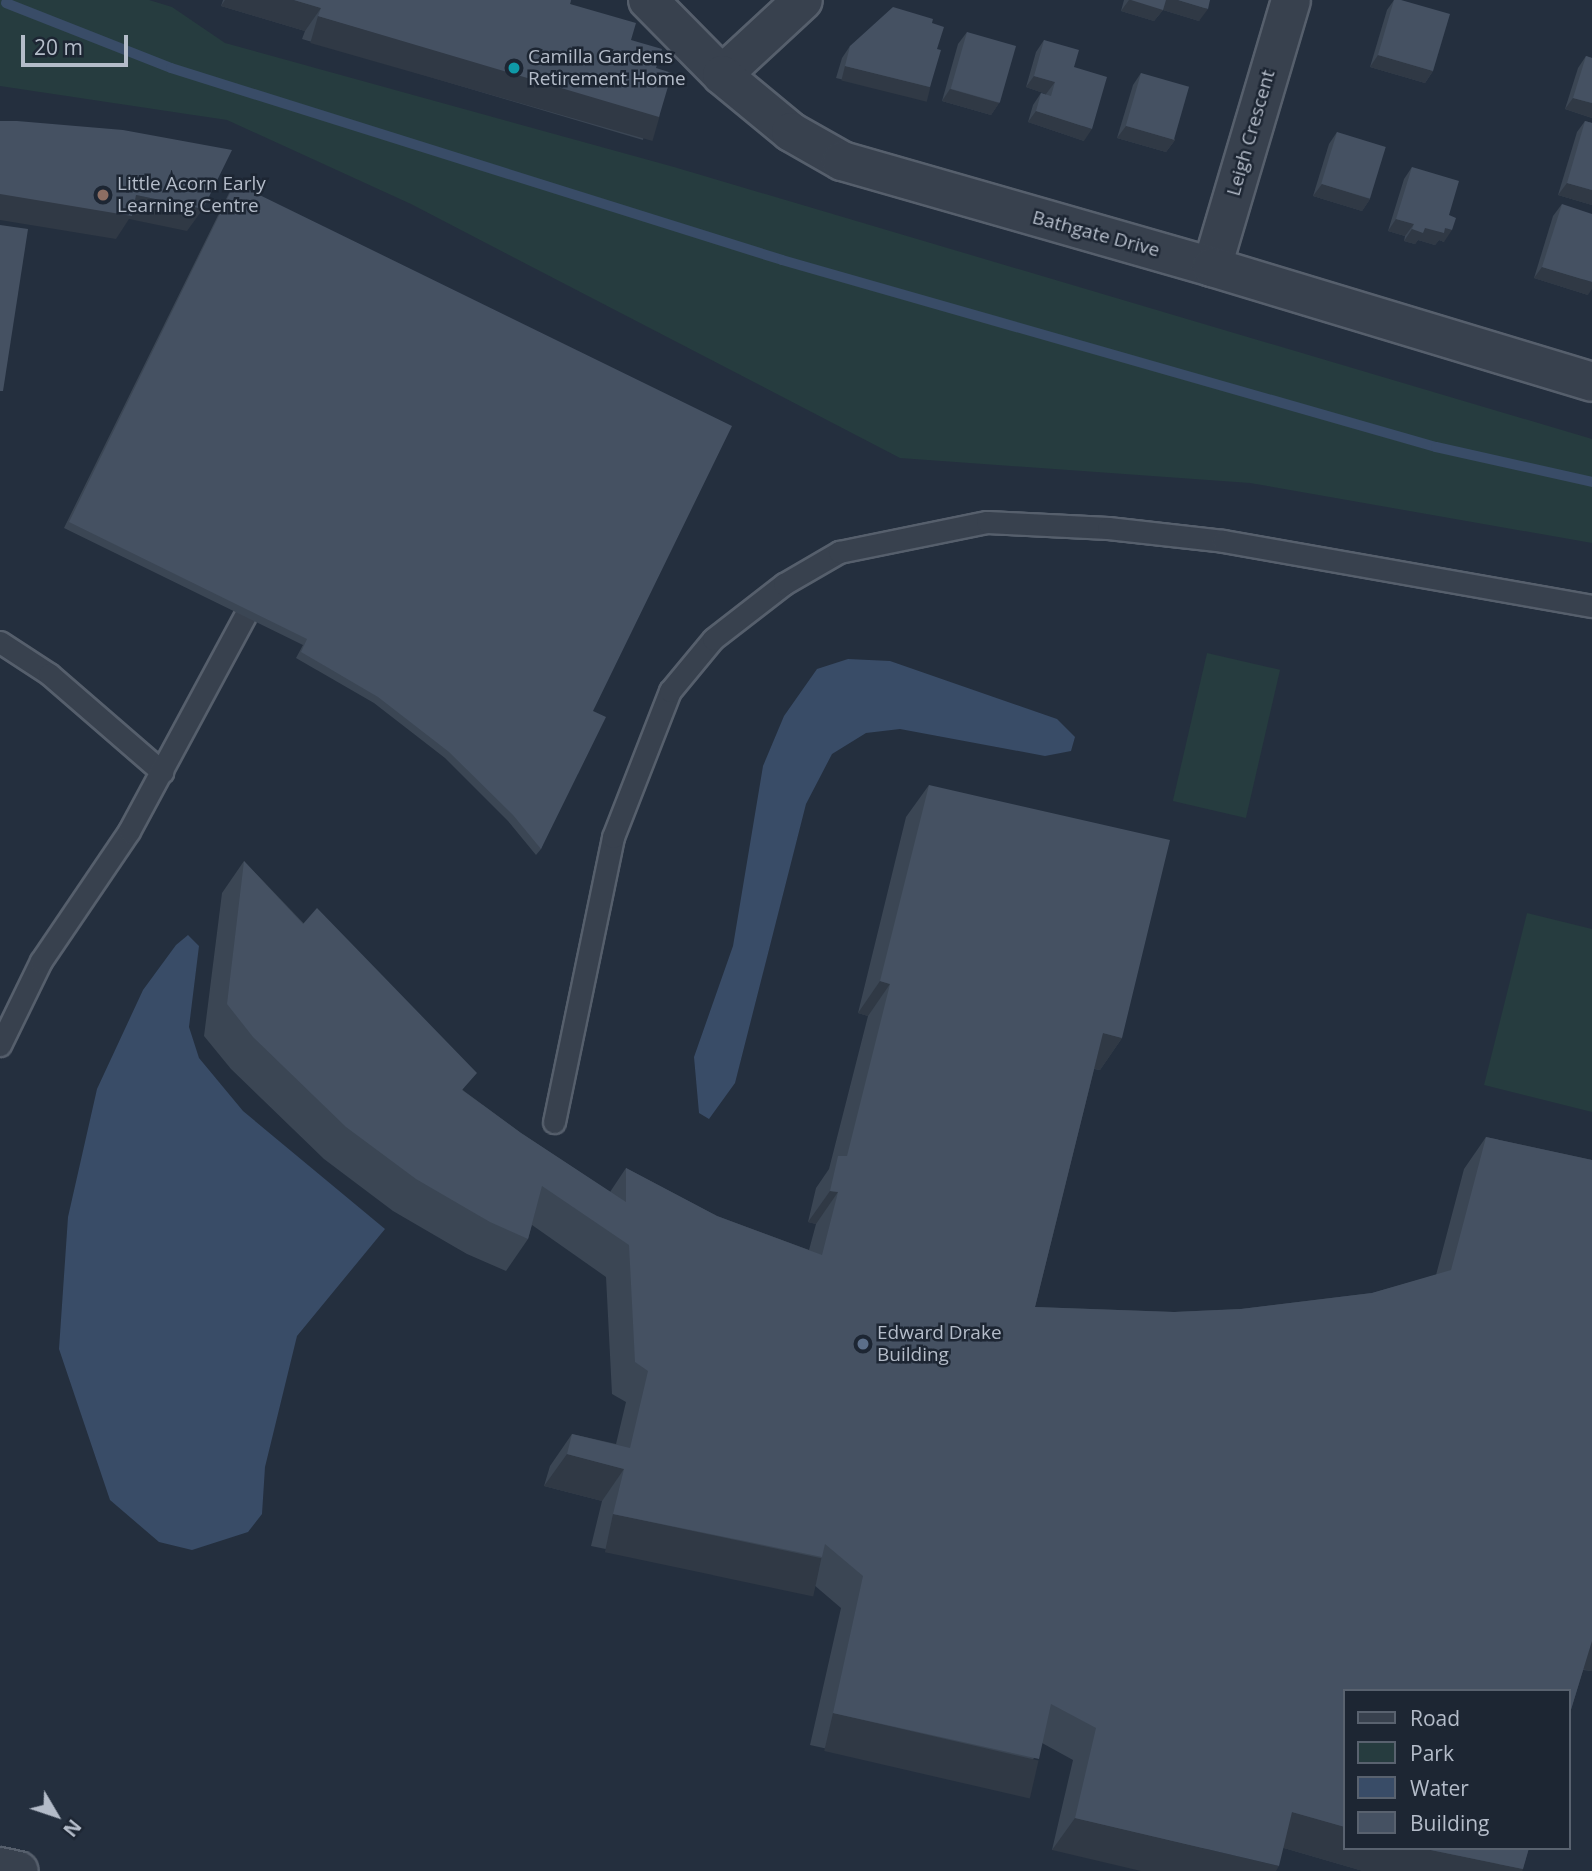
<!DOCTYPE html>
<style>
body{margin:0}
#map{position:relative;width:1592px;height:1871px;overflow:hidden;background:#242f3e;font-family:"Open Sans",sans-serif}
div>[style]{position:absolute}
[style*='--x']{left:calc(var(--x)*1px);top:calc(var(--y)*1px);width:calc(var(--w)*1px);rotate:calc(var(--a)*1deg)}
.green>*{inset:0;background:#263c3f;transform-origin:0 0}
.water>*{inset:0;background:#394c67}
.stream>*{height:10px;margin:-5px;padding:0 5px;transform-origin:5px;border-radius:5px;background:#394c67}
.roads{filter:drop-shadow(2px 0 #565f6c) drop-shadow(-2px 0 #565f6c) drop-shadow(0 2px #565f6c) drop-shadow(0 -2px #565f6c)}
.service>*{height:21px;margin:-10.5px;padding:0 10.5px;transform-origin:10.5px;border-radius:10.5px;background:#38414e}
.minor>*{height:38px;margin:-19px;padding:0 19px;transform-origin:19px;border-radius:19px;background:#38414e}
.tertiary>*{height:38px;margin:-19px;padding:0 19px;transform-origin:19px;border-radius:19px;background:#38414e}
.wall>*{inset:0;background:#3b4654}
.shaded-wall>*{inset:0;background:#303945;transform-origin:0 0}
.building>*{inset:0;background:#455162;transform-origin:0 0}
.dots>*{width:19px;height:19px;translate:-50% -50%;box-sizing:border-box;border:4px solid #1d2633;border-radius:50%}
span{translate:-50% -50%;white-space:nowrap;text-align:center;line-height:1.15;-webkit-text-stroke:5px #1d2633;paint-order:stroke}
.poi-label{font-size:19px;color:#b4bcc9}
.left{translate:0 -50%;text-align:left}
.street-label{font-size:19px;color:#b4bcc9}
.legend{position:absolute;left:1343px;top:1689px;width:228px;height:161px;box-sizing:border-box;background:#1d2633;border:2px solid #59626f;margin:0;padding:9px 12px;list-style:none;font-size:21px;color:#b4bcc9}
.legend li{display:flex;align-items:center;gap:14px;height:35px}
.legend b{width:35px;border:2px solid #59626f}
.north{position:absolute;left:21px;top:1780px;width:70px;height:70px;-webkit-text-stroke:5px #1d2633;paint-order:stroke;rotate:129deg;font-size:19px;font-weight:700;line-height:28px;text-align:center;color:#b4bcc9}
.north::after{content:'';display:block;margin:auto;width:24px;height:32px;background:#b4bcc9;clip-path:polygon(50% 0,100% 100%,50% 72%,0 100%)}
.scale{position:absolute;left:21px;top:35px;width:107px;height:32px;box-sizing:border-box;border:4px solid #b4bcc9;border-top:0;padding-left:9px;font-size:21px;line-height:24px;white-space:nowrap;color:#b4bcc9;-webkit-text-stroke:5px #1d2633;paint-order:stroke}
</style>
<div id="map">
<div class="green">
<div style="clip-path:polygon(0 0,149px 0,172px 7px,225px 43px,674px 167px,1592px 439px,1592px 543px,1250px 483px,900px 458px,411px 204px,227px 120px,0 86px)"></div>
<div style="left:1207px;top:653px;width:75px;height:152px;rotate:13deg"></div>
<div style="clip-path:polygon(1527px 913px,1592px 929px,1592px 1112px,1484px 1085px)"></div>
</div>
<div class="water">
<div style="clip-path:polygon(848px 659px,890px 661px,1057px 719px,1075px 737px,1071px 751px,1045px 756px,900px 729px,866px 733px,832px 754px,806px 804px,735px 1083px,709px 1119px,699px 1113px,694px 1057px,733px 946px,763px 766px,784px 716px,817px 669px)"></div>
<div style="clip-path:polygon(188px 935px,199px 946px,189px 1027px,199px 1058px,243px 1111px,385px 1229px,297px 1336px,265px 1467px,262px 1514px,248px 1532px,192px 1550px,159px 1542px,110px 1500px,59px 1349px,68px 1217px,97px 1089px,143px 990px,176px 945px)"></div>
</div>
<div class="stream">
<div style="--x:6;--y:3;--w:177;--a:21.5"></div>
<div style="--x:171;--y:68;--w:640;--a:17.44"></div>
<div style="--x:782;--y:260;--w:680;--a:15.96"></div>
<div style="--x:1436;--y:447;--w:160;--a:12.6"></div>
</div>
<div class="roads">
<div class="service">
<div style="--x:0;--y:642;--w:59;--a:33.1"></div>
<div style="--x:49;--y:674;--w:150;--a:40.9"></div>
<div style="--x:0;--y:1045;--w:93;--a:-64"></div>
<div style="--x:41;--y:961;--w:157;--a:-55.9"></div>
<div style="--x:129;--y:831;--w:244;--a:-61.7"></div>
<div style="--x:554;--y:1122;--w:291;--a:-78.3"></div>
<div style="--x:613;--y:837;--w:157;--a:-68.7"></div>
<div style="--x:670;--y:691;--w:67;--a:-50.4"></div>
<div style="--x:713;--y:639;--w:90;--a:-37.8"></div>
<div style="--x:784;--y:584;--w:64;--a:-30.2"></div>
<div style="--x:839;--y:552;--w:151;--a:-11.5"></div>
<div style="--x:987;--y:522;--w:121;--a:2.8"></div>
<div style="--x:1108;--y:528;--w:116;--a:6.4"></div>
<div style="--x:1223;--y:541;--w:375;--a:10"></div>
</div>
<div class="minor">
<div style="--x:722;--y:75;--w:110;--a:-42.8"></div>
<div style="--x:1212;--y:267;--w:278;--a:-73.5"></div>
<div style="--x:0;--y:1867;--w:19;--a:12"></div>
</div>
<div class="tertiary">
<div style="--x:648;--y:0;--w:105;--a:45.4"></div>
<div style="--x:722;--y:75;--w:89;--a:39.6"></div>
<div style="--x:791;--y:132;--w:59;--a:29.6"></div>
<div style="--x:842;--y:161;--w:385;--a:16"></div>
<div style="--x:1212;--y:267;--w:397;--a:16.8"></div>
</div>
</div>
<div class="wall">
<div style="clip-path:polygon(223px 0,571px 0,570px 4px,631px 40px,656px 68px,643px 140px,302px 39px,305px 31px,221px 6px)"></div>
<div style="clip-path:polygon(1124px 0,1210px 0,1199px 21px,1163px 10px,1154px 21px,1121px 11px)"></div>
<div style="clip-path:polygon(1394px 0,1401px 0,1433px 71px,1425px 83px,1370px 67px,1387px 10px)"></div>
<div style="clip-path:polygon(932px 23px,937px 49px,930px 87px,922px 99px,836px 78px,842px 58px,850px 46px)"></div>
<div style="clip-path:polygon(967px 32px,999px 103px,991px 115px,942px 101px,958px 44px)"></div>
<div style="clip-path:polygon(1044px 40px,1074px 67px,1084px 141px,1028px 122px,1033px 105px,1041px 93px,1046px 95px,1046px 94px,1026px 87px,1036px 52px)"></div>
<div style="clip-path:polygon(1586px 56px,1592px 58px,1592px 118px,1565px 109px,1578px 68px)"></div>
<div style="clip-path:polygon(1141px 73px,1175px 140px,1166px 152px,1117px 138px,1133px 85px)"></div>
<div style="clip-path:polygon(1585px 121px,1592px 123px,1592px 205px,1558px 195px,1577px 132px)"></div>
<div style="clip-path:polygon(1337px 132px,1370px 199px,1362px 211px,1313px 196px,1329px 144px)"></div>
<div style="clip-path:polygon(1412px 167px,1449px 215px,1444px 242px,1439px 240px,1435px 245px,1418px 240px,1415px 244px,1404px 241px,1405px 236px,1388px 231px,1404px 179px)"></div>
<div style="clip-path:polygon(235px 183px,593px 711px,541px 849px,536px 855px,508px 821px,445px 758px,374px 703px,296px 658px,303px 645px,64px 528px,231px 189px)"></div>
<div style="clip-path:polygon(1562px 204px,1588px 295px,1534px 278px,1553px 216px)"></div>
<div style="clip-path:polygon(929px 785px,1122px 1038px,1100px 1070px,1094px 1069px,1035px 1307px,1174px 1312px,1241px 1309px,1372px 1293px,1436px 1275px,1464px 1169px,1486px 1137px,1592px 1160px,1592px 1671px,1583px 1670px,1522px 1871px,1363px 1871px,1284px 1848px,1052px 1850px,1073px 1760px,1042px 1743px,1016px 1791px,810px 1745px,841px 1608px,807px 1579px,800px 1589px,591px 1546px,602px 1501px,544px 1486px,550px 1466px,572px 1434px,616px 1444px,626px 1402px,612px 1394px,606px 1277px,532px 1225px,528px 1239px,506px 1271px,467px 1254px,393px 1211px,324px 1159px,231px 1069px,204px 1036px,222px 893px,244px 861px,464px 1091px,521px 1133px,610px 1192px,626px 1168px,717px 1216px,809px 1250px,816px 1224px,808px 1222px,816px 1188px,829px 1169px,868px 1016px,858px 1013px,906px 817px)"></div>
</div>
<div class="shaded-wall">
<div style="clip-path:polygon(225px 0,294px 0,321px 8px,305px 31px,221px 6px)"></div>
<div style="clip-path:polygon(1129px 0,1178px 0,1208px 9px,1199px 21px,1163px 10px,1154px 21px,1121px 11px)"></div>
<div style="left:318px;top:16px;width:356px;height:28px;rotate:16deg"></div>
<div style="clip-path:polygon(1378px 55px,1433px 71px,1425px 83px,1370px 67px)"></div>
<div style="left:845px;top:66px;width:88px;height:15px;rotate:14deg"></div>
<div style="clip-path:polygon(1034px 76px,1055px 82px,1046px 94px,1026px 87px)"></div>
<div style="clip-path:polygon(950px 89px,999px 103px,991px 115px,942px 101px)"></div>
<div style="clip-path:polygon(1573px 98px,1592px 103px,1592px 118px,1565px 109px)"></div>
<div style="clip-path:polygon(1036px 111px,1092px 129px,1084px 141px,1028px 122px)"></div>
<div style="clip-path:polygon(1126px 126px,1175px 140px,1166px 152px,1117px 138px)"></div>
<div style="clip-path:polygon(1567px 183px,1592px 190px,1592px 205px,1558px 195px)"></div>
<div style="clip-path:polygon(1322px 184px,1370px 199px,1362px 211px,1313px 196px)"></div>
<div style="clip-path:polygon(0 194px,136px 195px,203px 209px,187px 231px,129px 219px,116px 239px,0 220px)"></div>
<div style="clip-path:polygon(1396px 219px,1414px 224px,1405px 236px,1388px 231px)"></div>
<div style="clip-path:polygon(1425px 228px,1445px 228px,1452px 230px,1444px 242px,1439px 240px,1435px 245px,1418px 240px,1415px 244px,1404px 241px,1412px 229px)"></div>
<div style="clip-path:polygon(1542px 267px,1592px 282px,1592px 289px,1588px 295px,1534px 278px)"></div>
<div style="clip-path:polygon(880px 981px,890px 984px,868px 1016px,858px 1013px)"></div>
<div style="clip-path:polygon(1103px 1033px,1122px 1038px,1100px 1070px,1081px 1065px)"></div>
<div style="clip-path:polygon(830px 1191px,838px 1192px,816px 1224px,808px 1222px)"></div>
<div style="clip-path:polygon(567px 1454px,624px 1469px,602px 1501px,544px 1486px)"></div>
<div style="left:613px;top:1514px;width:213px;height:39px;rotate:12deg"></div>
<div style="clip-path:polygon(1592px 1637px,1592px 1671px,1571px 1667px)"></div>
<div style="left:833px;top:1713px;width:211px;height:39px;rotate:13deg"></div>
<div style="clip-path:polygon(1292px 1812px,1345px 1827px,1345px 1848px,1421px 1848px,1523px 1869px,1522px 1871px,1363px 1871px,1270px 1844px)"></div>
<div style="clip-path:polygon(1075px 1818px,1279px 1866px,1276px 1871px,1141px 1871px,1052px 1850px)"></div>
</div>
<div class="building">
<div style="clip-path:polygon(294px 0,571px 0,570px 4px,636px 23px,631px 40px,662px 49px,656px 68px,672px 73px,659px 117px,318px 16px,321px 8px)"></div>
<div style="clip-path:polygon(1131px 0,1166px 0,1163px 10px)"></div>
<div style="clip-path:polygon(1178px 0,1210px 0,1208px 9px)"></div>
<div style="clip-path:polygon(1394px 0,1401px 0,1450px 14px,1433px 71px,1378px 55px)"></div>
<div style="clip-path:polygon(893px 7px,933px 19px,932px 23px,944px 27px,937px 49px,941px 50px,930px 87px,845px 66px,850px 46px)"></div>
<div style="left:967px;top:32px;width:51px;height:59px;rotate:16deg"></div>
<div style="clip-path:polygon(1044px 40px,1079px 50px,1074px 67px,1107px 77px,1092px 129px,1036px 111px,1041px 93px,1051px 96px,1055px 82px,1034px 76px)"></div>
<div style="clip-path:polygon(1586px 56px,1592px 58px,1592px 103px,1573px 98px)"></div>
<div style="left:1141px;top:73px;width:50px;height:55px;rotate:16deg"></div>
<div style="clip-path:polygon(0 121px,17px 121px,123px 130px,232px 150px,203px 209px,136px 195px,132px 216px,0 194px)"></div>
<div style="clip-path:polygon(1585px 121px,1592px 123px,1592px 190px,1567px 183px)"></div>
<div style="left:1337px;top:132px;width:51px;height:54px;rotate:17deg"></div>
<div style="clip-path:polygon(1412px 167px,1459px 181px,1449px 215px,1456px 218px,1452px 230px,1445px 228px,1444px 233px,1425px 228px,1423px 233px,1412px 229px,1414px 224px,1396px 219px)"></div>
<div style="clip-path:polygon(235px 183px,732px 426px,593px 711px,606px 717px,541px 849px,513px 815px,449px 752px,378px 697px,301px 652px,307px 639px,69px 522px)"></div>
<div style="clip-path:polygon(1562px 204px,1592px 214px,1592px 282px,1542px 267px)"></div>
<div style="clip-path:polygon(0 225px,28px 229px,3px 391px,0 391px)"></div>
<div style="clip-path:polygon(929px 785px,1170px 840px,1122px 1038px,1103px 1033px,1035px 1307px,1174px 1312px,1241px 1309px,1372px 1293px,1451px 1270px,1486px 1137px,1592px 1160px,1592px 1641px,1569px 1716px,1569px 1691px,1345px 1691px,1345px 1827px,1292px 1812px,1279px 1866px,1075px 1818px,1096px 1728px,1051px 1704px,1039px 1759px,833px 1713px,863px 1576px,825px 1544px,822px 1557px,613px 1514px,624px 1469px,567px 1454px,572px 1434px,630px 1448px,648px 1371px,635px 1362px,629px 1245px,542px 1186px,528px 1239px,490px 1222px,416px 1179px,346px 1127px,253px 1037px,227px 1004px,244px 861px,303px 924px,317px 908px,477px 1073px,462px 1090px,521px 1133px,626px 1202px,626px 1168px,717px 1216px,822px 1255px,838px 1192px,830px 1191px,838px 1156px,847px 1156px,890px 984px,880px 981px)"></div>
<div style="clip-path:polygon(1421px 1848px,1529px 1848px,1523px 1869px)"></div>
</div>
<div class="dots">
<div style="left:514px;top:68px;background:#0f9aa8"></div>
<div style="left:103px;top:195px;background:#8d6e63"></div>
<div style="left:863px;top:1344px;background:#5c6f8a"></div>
</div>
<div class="poi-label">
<span class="left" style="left:528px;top:68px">Camilla Gardens<br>Retirement Home</span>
<span class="left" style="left:117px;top:195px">Little Acorn Early<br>Learning Centre</span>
<span class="left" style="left:877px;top:1344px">Edward Drake<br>Building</span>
</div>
<div class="street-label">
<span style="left:1251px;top:133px;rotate:-74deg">Leigh Crescent</span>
<span style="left:1096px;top:234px;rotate:15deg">Bathgate Drive</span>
</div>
<ul class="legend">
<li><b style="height:9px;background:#38414e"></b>Road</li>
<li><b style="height:19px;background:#263c3f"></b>Park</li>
<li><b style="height:19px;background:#394c67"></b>Water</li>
<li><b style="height:19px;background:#455162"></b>Building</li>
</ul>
<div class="north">N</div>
<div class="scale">20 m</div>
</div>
